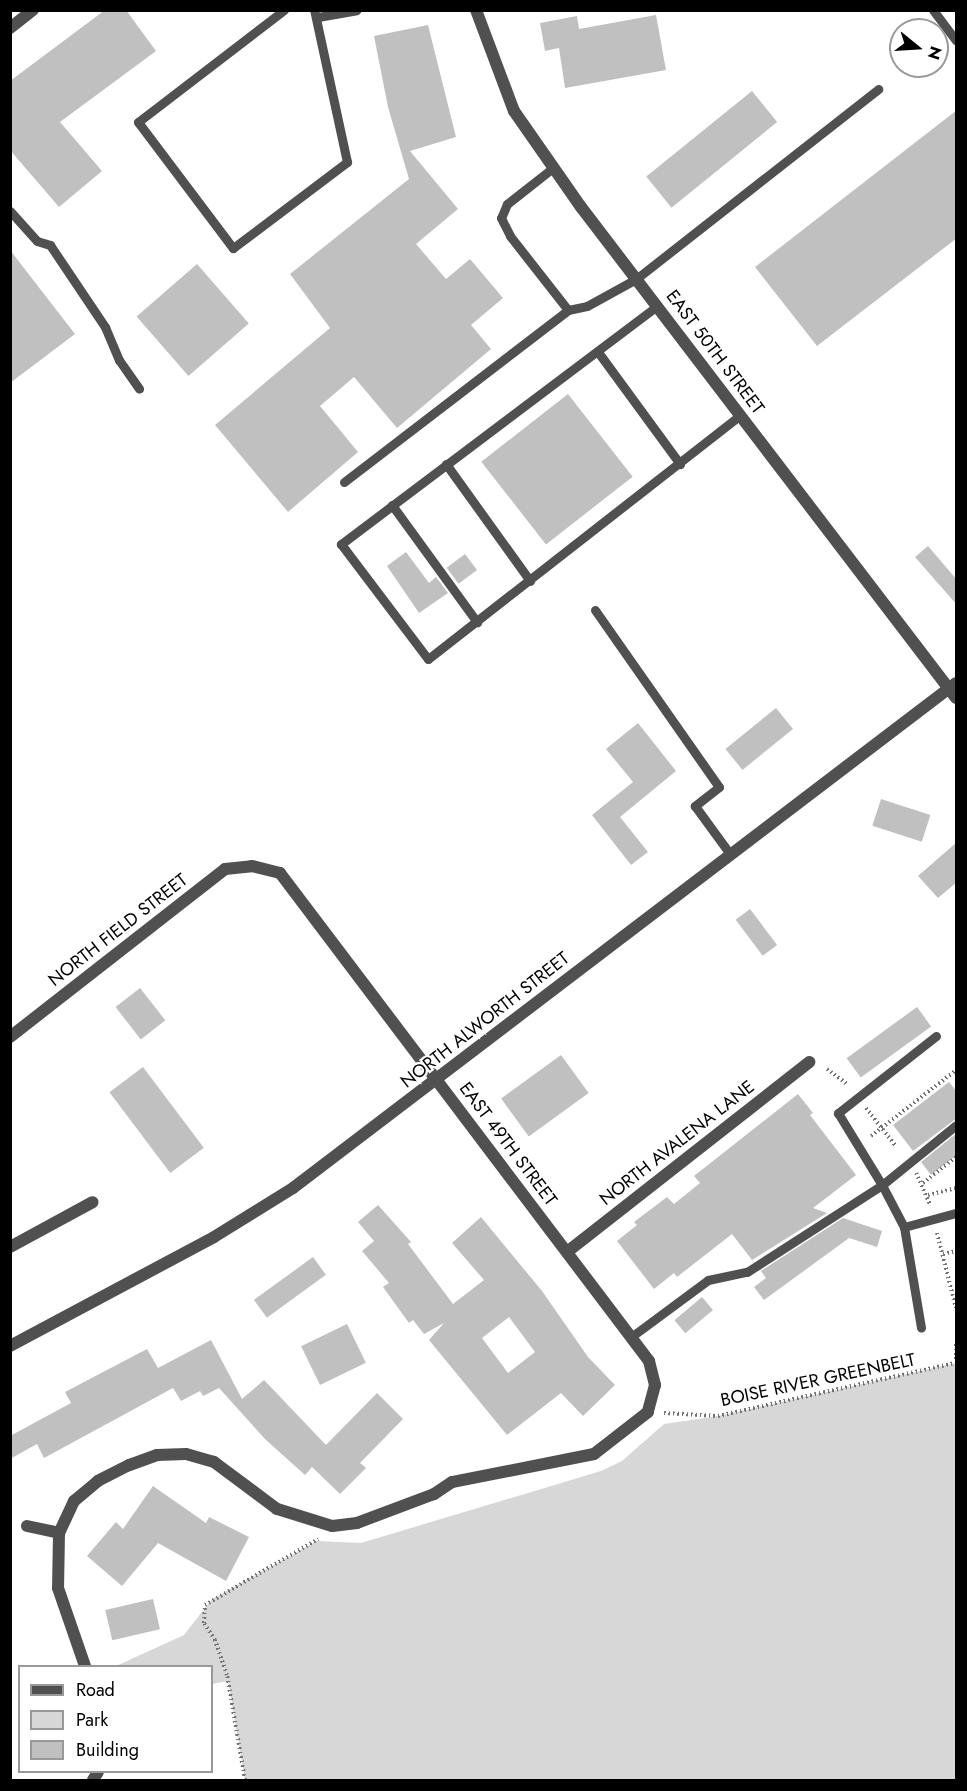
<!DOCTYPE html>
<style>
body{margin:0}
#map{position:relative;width:967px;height:1791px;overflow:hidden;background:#fff;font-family:Jost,sans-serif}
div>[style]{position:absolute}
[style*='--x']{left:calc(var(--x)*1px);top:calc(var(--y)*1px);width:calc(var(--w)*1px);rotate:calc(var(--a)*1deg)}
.green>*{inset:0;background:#d7d7d7}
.building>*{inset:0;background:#c0c0c0;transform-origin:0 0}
.path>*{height:4px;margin-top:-2px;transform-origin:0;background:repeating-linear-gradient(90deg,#727272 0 1.5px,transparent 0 4.5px)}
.service>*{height:9px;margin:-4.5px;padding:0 4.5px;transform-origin:4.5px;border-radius:4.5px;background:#505050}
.minor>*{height:12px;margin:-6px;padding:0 6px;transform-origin:6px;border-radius:6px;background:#505050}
.tertiary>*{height:12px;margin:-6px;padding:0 6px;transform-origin:6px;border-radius:6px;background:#505050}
span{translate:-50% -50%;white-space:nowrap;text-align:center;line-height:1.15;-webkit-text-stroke:4.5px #fff;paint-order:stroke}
.street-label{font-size:18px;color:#000}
.frame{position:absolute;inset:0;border:12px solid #000;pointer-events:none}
.legend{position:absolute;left:18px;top:1665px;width:195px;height:108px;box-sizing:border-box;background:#fff;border:2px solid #999;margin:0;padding:8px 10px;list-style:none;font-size:18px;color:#000}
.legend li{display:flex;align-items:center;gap:12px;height:30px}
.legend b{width:30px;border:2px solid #999}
.north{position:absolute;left:889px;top:18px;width:60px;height:60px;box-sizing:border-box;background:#fff;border:2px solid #999;border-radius:50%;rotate:108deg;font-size:16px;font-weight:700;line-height:24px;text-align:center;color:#000}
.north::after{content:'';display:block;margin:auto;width:21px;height:27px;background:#000;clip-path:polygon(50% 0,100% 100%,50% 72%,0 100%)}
</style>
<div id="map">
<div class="green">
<div style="clip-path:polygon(956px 1363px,956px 1780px,245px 1780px,228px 1681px,212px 1684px,212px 1666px,116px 1666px,184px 1635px,212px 1599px,317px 1541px,361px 1543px,601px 1471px,622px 1461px,664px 1424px,718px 1416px)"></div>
</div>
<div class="building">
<div style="clip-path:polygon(105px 10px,126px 10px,156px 51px,60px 122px,102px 171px,59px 207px,10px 150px,10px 81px)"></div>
<div style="clip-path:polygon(656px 15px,666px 70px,565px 88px,559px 48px,545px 51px,540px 23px,577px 16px,579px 29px)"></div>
<div style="clip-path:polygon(428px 25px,456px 137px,410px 151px,458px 209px,416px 244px,446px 279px,470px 259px,503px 298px,471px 325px,491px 349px,397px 428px,354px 377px,320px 406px,358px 452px,288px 512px,215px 425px,330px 328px,290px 274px,409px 179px,388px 107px,374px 36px)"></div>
<div style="left:752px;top:91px;width:40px;height:136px;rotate:51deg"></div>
<div style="clip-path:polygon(957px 110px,957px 238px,817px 346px,755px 267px)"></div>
<div style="clip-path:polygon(10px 250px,75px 334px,10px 383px)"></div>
<div style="left:197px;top:264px;width:79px;height:80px;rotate:49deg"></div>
<div style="left:568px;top:394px;width:105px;height:110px;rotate:52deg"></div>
<div style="clip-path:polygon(928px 546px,957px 580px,957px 605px,915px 557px)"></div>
<div style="clip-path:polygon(406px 552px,429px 583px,436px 577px,448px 593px,419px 613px,387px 566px)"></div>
<div style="left:465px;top:554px;width:20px;height:23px;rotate:53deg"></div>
<div style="left:776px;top:708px;width:27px;height:65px;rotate:51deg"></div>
<div style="clip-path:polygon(638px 723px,676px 771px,620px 817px,648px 852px,631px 865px,592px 815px,633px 782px,606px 749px)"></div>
<div style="left:881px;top:799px;width:52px;height:28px;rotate:18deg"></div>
<div style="clip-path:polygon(957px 842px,957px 882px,938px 898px,918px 876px)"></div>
<div style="left:750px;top:909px;width:45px;height:18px;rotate:53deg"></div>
<div style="left:140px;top:988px;width:41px;height:31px;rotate:52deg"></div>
<div style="left:917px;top:1007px;width:24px;height:87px;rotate:54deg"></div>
<div style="left:561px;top:1055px;width:47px;height:74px;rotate:54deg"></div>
<div style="left:143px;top:1067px;width:101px;height:42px;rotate:53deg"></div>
<div style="clip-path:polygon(949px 1082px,957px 1092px,957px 1118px,913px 1151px,893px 1125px)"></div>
<div style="clip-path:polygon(798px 1094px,813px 1113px,810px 1115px,856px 1175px,813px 1208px,827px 1213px,752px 1260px,732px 1234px,677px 1277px,674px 1273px,654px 1289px,617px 1241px,637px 1225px,634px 1222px,667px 1197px,674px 1204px,700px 1183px,694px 1176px)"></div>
<div style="clip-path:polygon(957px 1133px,957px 1155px,931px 1175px,921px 1162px)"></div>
<div style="clip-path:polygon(evenodd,378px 1205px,411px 1242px,408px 1244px,453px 1304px,484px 1280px,452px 1243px,481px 1217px,542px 1291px,588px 1357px,615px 1385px,583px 1416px,561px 1393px,507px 1435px,429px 1340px,444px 1323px,424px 1334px,413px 1320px,409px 1323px,383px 1287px,389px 1283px,362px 1251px,374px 1241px,358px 1222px,378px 1205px,509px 1317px,535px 1352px,508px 1373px,482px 1338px,509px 1317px)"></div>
<div style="clip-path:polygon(843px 1218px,882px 1231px,877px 1247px,849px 1238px,764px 1300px,754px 1287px,766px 1278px,761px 1271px)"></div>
<div style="left:313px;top:1257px;width:22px;height:73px;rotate:54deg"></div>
<div style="left:702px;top:1297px;width:17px;height:36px;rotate:50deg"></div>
<div style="left:347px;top:1324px;width:43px;height:51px;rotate:64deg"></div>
<div style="clip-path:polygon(211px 1340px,242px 1399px,264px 1380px,326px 1445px,377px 1393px,403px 1419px,360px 1463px,366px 1468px,340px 1494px,312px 1467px,305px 1475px,265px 1439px,219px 1388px,203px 1396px,200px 1391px,181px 1401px,173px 1388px,44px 1458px,37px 1444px,10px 1459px,10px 1436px,71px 1403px,65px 1392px,147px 1349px,158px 1368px)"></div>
<div style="clip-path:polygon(153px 1486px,206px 1523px,209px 1517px,249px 1537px,226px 1581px,158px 1543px,122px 1586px,87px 1556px,116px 1522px,123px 1529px)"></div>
<div style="left:153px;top:1599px;width:31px;height:49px;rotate:77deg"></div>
</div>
<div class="path">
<div style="--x:827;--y:1069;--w:26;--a:37"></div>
<div style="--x:866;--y:1108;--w:47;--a:51.9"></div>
<div style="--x:871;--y:1136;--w:108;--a:-37.8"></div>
<div style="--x:916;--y:1173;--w:34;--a:66"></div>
<div style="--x:923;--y:1183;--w:42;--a:-38.2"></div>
<div style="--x:928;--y:1195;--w:29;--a:-14"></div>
<div style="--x:937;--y:1233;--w:77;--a:75.8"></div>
<div style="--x:943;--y:1254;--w:13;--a:-13"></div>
<div style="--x:956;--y:1344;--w:15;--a:90"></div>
<div style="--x:664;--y:1413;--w:54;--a:3.2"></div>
<div style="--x:718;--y:1416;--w:244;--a:-12.6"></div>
<div style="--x:245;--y:1780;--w:107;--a:-99.7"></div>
<div style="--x:227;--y:1675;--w:37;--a:-109"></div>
<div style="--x:215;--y:1640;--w:20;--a:-123"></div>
<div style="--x:204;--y:1623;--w:18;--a:-87"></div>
<div style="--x:205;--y:1605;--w:131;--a:-30.3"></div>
</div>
<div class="service">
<div style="--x:284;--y:10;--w:184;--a:142.5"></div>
<div style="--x:138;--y:122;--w:158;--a:53"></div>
<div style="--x:233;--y:248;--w:143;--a:-37"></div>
<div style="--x:347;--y:162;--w:156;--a:-102.2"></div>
<div style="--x:933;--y:10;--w:38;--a:53"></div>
<div style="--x:318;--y:17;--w:39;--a:-10"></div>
<div style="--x:554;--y:167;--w:60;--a:141.8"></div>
<div style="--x:507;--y:204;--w:15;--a:113"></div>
<div style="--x:501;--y:218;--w:20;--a:63"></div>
<div style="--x:510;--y:236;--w:94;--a:51.9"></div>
<div style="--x:568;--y:310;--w:19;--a:-12"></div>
<div style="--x:587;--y:306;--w:56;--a:-28.9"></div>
<div style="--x:636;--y:279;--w:308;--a:-38.1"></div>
<div style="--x:10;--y:211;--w:40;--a:48"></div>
<div style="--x:37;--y:241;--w:14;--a:17"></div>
<div style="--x:50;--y:245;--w:99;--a:56.1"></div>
<div style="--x:105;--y:327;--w:36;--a:67"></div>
<div style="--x:119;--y:360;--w:35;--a:55"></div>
<div style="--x:657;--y:306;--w:396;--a:143"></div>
<div style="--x:341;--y:544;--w:144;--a:52.9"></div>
<div style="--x:428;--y:659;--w:396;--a:-38"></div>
<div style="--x:598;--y:352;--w:139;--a:53.8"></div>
<div style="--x:446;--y:464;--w:144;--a:54.3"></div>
<div style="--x:344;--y:482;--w:282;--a:-37.5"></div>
<div style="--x:392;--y:505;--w:145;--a:54"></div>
<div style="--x:595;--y:610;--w:216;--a:55"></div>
<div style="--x:719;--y:787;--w:31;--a:142"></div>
<div style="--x:695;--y:806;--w:59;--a:53.9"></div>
<div style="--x:936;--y:1036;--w:125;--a:141.8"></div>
<div style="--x:838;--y:1113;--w:84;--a:58.6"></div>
<div style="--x:882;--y:1185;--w:95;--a:-39"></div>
<div style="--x:904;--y:1227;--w:102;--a:80.4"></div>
<div style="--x:631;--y:1337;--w:96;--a:-36.5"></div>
<div style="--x:708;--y:1280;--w:40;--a:-12"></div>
<div style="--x:747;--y:1272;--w:161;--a:-32.8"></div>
<div style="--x:882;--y:1185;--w:47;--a:62.4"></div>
<div style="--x:904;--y:1227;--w:54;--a:-15.1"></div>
</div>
<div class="minor">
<div style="--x:476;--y:10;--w:108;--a:69.4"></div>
<div style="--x:514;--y:111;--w:117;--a:55.1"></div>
<div style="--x:581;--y:207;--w:618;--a:52.63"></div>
<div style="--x:10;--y:28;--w:29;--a:-38"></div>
<div style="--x:10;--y:1037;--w:273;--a:-38"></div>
<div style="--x:225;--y:869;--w:27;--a:-6"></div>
<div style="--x:252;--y:866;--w:29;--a:14"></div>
<div style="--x:280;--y:873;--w:612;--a:52.91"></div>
<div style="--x:649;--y:1361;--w:25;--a:76"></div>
<div style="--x:655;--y:1385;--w:28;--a:105"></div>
<div style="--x:648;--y:1412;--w:68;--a:142.1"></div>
<div style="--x:594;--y:1454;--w:145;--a:168.8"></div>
<div style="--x:452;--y:1482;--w:22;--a:146"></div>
<div style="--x:434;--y:1494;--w:82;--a:159.4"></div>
<div style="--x:357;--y:1523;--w:25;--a:173"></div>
<div style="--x:332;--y:1526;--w:58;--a:-162.8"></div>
<div style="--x:277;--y:1509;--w:79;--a:-143.3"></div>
<div style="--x:214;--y:1462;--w:29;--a:-164"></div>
<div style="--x:186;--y:1454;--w:29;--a:178"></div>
<div style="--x:157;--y:1455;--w:30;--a:160"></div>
<div style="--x:129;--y:1465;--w:35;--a:153"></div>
<div style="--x:98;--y:1481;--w:31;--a:140"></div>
<div style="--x:74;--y:1501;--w:35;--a:115"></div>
<div style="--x:59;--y:1533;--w:55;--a:91"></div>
<div style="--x:58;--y:1588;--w:83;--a:70.9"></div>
<div style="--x:10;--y:1247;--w:94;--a:-28.5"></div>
<div style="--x:567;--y:1252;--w:308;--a:-38.1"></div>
<div style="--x:27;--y:1526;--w:33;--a:12"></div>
<div style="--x:93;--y:1780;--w:9;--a:-58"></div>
</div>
<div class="tertiary">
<div style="--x:10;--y:1346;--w:231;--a:-28.1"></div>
<div style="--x:214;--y:1237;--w:93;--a:-31.8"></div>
<div style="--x:293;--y:1188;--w:833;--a:-37.3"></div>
</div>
<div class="street-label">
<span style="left:715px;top:352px;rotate:53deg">EAST 50TH STREET</span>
<span style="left:118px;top:930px;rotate:-38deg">NORTH FIELD STREET</span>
<span style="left:485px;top:1020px;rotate:-38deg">NORTH ALWORTH STREET</span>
<span style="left:677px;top:1143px;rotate:-38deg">NORTH AVALENA LANE</span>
<span style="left:508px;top:1144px;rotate:53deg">EAST 49TH STREET</span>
<span style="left:818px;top:1380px;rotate:-12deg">BOISE RIVER GREENBELT</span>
</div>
<div class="frame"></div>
<ul class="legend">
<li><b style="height:8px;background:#505050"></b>Road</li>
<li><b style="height:16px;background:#d7d7d7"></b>Park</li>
<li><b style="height:16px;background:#c0c0c0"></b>Building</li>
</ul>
<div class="north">N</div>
</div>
